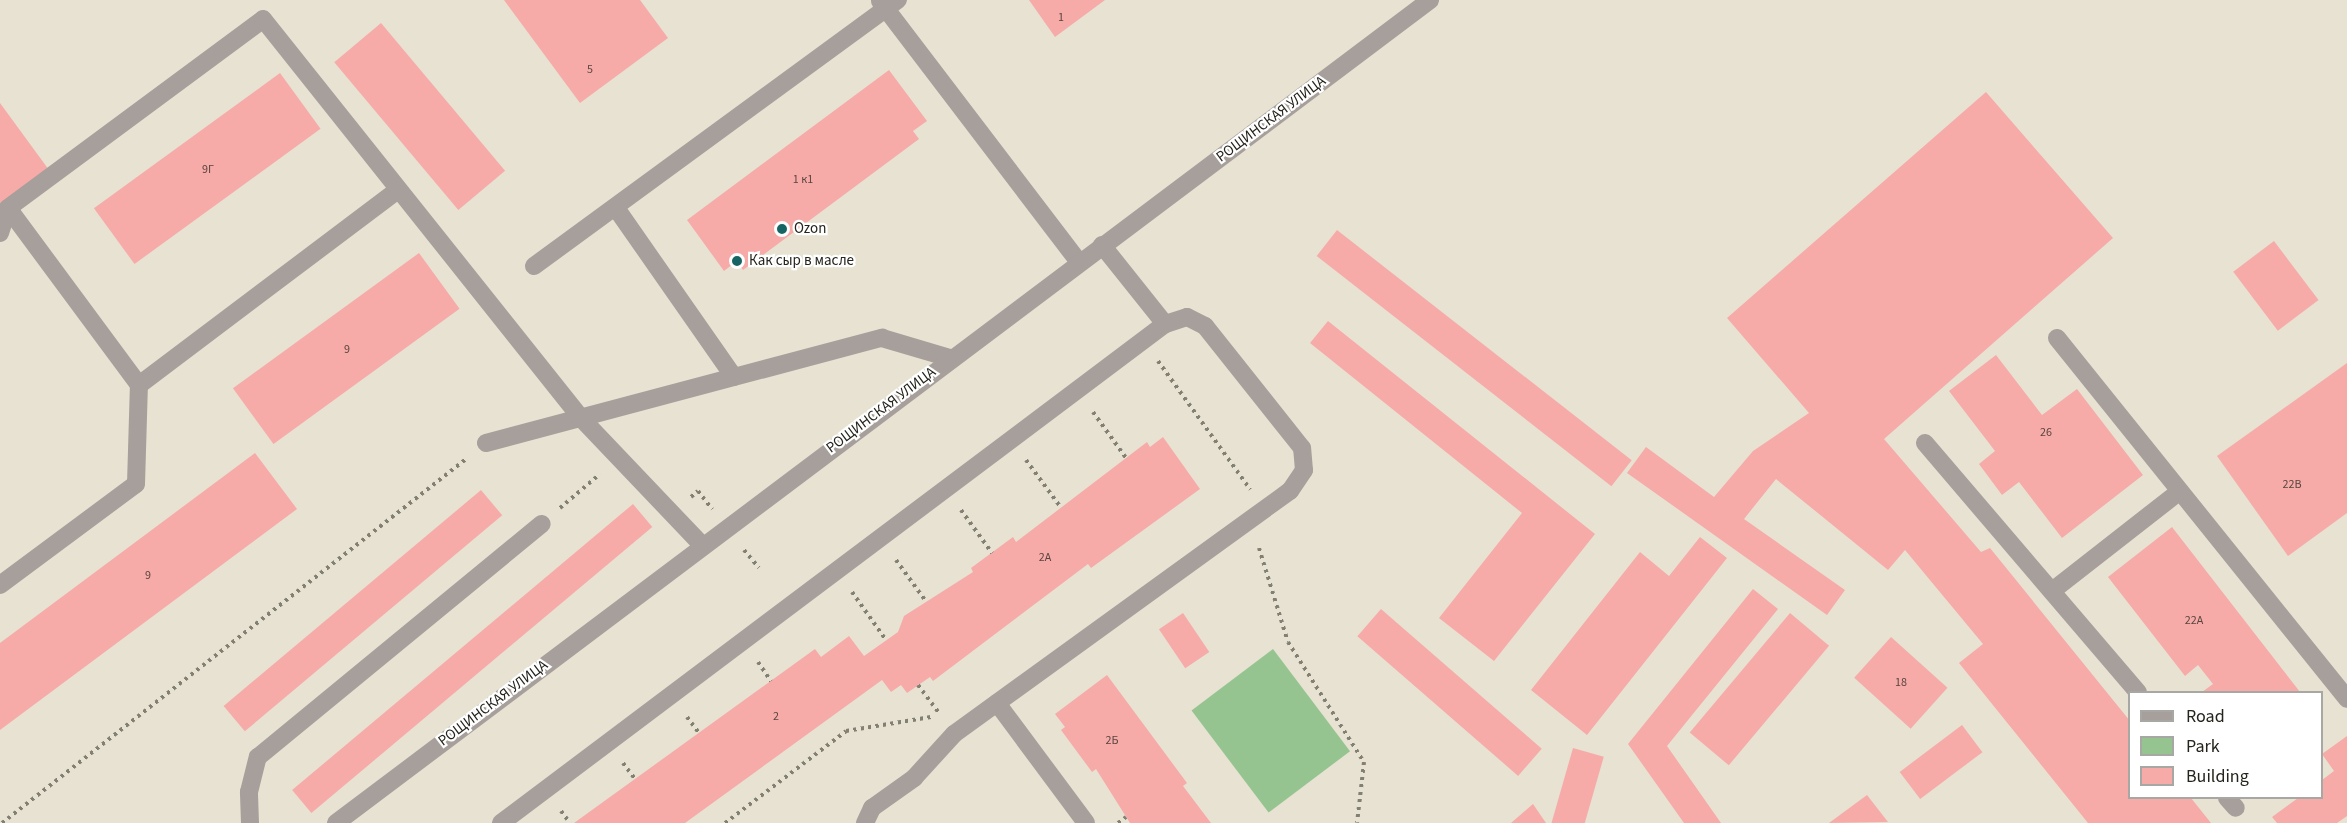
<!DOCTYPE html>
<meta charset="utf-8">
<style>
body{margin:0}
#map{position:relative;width:2347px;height:823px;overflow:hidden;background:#e7e2d1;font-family:"Source Sans 3",sans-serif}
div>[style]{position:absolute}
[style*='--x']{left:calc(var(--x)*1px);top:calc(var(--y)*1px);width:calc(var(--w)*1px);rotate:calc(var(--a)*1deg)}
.green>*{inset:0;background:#96c491;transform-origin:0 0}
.building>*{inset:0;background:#f7aba8;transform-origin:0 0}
.path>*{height:4px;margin-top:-2px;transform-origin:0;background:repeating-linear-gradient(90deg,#827f73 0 3px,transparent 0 7.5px)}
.minor>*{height:18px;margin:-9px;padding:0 9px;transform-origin:9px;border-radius:9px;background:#a79f9b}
.dots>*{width:16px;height:16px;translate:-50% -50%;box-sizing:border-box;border:3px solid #fff;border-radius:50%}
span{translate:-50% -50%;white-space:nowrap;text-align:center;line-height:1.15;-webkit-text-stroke:4.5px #fff;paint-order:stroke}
.number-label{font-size:12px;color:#59453f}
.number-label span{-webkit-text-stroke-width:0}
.street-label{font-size:15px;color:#24231c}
.poi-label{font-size:15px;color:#24231c}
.left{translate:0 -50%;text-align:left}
.legend{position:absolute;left:2128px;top:691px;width:195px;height:108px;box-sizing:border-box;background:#fff;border:2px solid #a7a7a4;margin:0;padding:8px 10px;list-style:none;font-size:18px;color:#24231c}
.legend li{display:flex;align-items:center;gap:12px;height:30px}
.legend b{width:30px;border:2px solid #a7a7a4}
</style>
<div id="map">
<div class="green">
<div style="left:1273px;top:649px;width:128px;height:102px;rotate:53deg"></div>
</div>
<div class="building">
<div style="clip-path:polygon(504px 0,640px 0,668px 38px,580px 103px)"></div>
<div style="clip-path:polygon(1029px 0,1105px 0,1055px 37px)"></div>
<div style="left:381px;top:23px;width:193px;height:61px;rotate:50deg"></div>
<div style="clip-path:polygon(889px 70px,927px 121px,913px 131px,919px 139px,743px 270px,737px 261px,724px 271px,687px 220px)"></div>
<div style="left:280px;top:73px;width:69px;height:230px;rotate:54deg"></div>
<div style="clip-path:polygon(1986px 92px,2113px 238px,1884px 439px,1981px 552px,1990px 548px,2130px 721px,2130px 798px,2191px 798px,2211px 823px,2088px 823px,1959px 663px,1983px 644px,1905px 550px,1888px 570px,1776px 479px,1744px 519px,1845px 590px,1827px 615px,1627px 473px,1646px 447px,1714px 497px,1753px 451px,1809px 413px,1727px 318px)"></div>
<div style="clip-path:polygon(0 103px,49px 170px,0 206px)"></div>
<div style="left:1337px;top:230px;width:374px;height:33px;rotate:38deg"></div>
<div style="left:2274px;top:241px;width:74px;height:51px;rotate:53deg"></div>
<div style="left:419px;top:253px;width:69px;height:230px;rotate:54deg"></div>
<div style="clip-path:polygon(1328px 321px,1595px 534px,1494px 661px,1439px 618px,1522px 513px,1310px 343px)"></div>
<div style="clip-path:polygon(1996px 355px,2042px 415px,2077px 389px,2143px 475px,2062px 538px,2019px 482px,2002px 495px,1979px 464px,1995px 451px,1949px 391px)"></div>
<div style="clip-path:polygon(2347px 363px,2347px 513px,2288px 556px,2217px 456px)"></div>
<div style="clip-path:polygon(1163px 437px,1200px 489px,1091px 568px,1088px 564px,933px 681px,930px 677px,907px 693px,901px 685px,891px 692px,882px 680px,685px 823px,574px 823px,815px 649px,821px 657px,849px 636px,864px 656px,898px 632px,904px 616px,973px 572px,971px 568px,1013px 537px,1016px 542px,1147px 442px,1150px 447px)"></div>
<div style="clip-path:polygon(255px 453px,297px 509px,0 730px,0 643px)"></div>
<div style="left:481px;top:490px;width:33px;height:336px;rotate:50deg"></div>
<div style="left:633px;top:504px;width:30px;height:445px;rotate:50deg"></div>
<div style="clip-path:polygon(2172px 527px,2300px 692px,2202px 692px,2213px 684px,2198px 665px,2185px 676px,2108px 577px)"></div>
<div style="clip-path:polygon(1700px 537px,1727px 558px,1587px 735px,1531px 690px,1640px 552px,1669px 576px)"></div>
<div style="clip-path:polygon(1753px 589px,1778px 609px,1667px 746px,1721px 823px,1684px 823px,1628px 744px)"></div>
<div style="left:1381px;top:609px;width:213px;height:36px;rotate:41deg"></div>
<div style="left:1183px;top:613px;width:47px;height:29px;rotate:56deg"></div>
<div style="left:1790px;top:613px;width:51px;height:156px;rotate:40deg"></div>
<div style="left:1891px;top:637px;width:76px;height:55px;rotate:42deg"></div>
<div style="clip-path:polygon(1107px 675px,1187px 783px,1183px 786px,1211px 823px,1130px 823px,1096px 769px,1092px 772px,1061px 730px,1065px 727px,1055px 714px)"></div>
<div style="left:1962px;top:725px;width:34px;height:78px;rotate:53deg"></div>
<div style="clip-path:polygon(2347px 736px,2347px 816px,2337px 823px,2277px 823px,2272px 817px,2298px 798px,2322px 798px,2322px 780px,2334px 771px,2322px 754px)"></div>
<div style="left:1573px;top:748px;width:32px;height:78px;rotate:16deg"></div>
<div style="clip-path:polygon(1867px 795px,1888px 822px,1829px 823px)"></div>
<div style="clip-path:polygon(1533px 804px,1546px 823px,1511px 823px)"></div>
</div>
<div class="path">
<div style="--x:1158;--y:361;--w:158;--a:54.3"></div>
<div style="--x:1093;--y:412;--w:57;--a:54.3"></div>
<div style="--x:1026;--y:460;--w:56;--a:53.7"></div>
<div style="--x:691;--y:497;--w:9;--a:-41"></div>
<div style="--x:698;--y:491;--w:23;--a:52"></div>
<div style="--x:560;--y:508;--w:52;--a:-40.4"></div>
<div style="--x:961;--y:510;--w:53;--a:54.2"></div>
<div style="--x:1259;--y:548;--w:98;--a:72.9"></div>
<div style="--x:1288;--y:642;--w:142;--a:57.7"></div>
<div style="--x:1364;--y:762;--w:61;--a:96.5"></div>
<div style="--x:744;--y:550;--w:23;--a:50"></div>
<div style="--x:896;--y:560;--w:49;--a:54.1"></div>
<div style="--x:852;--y:592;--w:59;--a:54.7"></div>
<div style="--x:758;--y:662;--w:23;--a:56"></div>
<div style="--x:918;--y:685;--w:35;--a:53"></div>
<div style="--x:687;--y:717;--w:20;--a:53"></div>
<div style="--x:623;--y:763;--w:20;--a:53"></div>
<div style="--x:561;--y:811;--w:15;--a:53"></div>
<div style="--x:2;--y:823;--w:590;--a:-38.11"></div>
<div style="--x:725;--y:823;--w:152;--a:-37.2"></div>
<div style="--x:846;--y:731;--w:86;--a:-9.4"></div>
<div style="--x:1118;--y:823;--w:10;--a:-37"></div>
</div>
<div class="minor">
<div style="--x:880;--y:1;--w:328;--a:52.7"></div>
<div style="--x:616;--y:208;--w:206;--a:55.1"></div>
<div style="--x:0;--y:233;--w:26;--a:-72"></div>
<div style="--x:534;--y:266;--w:451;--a:-36.2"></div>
<div style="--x:2057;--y:338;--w:463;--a:51.2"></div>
<div style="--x:139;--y:385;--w:322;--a:-37"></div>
<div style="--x:486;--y:443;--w:410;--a:-14.9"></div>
<div style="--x:882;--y:338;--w:71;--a:16.4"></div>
<div style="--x:1925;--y:443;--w:328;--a:49.5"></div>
<div style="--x:0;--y:585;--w:169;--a:-36.6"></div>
<div style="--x:136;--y:484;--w:99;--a:-88.3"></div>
<div style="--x:139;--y:385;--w:220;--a:-126.5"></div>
<div style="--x:8;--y:208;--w:317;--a:-36.5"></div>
<div style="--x:263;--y:19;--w:510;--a:51.45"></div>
<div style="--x:581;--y:418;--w:174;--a:46.4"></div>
<div style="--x:2052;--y:591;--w:162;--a:-38"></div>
<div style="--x:997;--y:703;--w:149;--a:53.4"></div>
<div style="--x:2227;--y:798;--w:13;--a:48"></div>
<div style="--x:250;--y:823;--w:31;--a:-92"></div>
<div style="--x:249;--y:792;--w:36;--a:-76"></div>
<div style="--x:258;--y:757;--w:367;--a:-39.4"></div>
<div style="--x:336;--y:823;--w:1369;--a:-36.95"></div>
<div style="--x:501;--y:823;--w:831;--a:-36.93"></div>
<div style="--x:865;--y:823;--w:17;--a:-65"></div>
<div style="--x:872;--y:808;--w:52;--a:-35.5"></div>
<div style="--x:914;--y:778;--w:59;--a:-47.7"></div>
<div style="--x:954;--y:734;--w:415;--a:-35.9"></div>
<div style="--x:1290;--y:491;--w:25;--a:-56"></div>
<div style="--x:1304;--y:470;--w:22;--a:-95"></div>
<div style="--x:1302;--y:448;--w:156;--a:-128.5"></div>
<div style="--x:1205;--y:326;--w:20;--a:-153"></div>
<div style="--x:1187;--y:317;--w:23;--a:162"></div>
<div style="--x:1165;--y:324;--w:101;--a:-128.6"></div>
</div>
<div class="dots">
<div style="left:782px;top:229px;background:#166564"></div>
<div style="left:737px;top:261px;background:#166564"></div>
</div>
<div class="number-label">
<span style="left:1061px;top:18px">1</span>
<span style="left:590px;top:70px">5</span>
<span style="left:208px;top:170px">9Г</span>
<span style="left:803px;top:180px">1 к1</span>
<span style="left:347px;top:350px">9</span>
<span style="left:2046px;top:433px">26</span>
<span style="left:2292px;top:485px">22В</span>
<span style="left:1045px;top:558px">2А</span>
<span style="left:148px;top:576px">9</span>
<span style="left:2194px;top:621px">22А</span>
<span style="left:1901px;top:683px">18</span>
<span style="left:776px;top:717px">2</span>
<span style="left:1112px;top:741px">2Б</span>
</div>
<div class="street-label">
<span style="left:1271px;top:119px;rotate:-37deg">РОЩИНСКАЯ УЛИЦА</span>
<span style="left:881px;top:410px;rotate:-37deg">РОЩИНСКАЯ УЛИЦА</span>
<span style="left:493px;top:703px;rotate:-37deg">РОЩИНСКАЯ УЛИЦА</span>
</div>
<div class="poi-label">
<span class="left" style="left:794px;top:229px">Ozon</span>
<span class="left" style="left:749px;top:261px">Как сыр в масле</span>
</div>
<ul class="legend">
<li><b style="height:8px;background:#a79f9b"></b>Road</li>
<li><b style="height:16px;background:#96c491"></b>Park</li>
<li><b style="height:16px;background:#f7aba8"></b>Building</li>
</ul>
</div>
